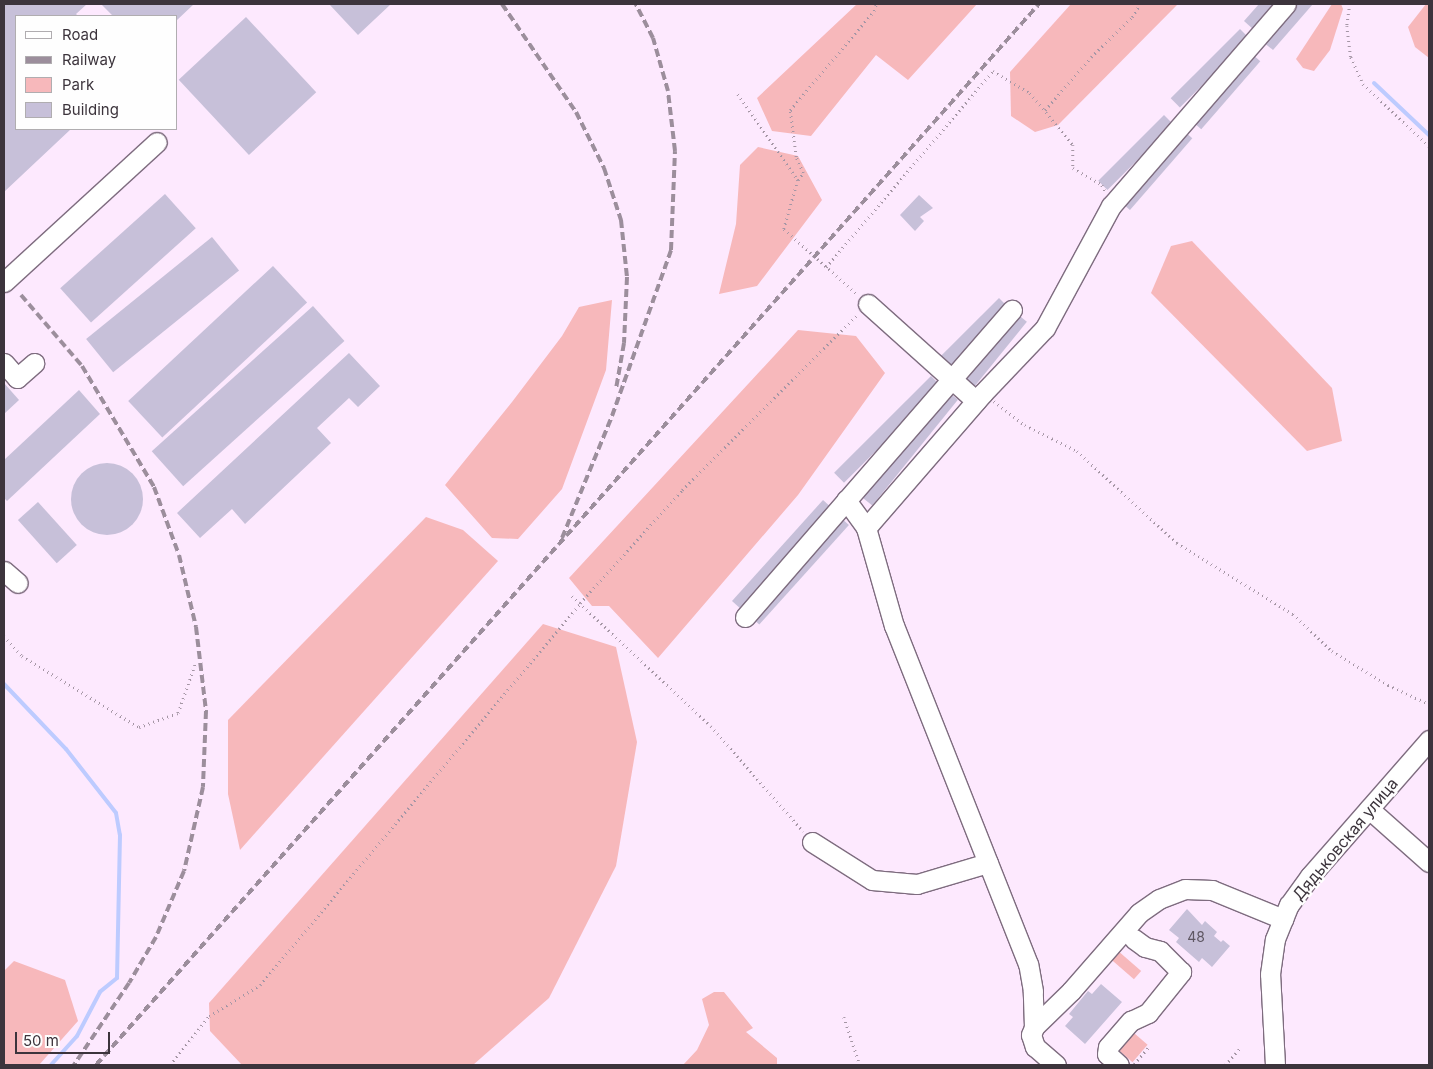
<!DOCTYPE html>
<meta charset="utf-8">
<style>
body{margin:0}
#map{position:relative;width:1433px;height:1069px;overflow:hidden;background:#fde9fe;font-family:Inter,sans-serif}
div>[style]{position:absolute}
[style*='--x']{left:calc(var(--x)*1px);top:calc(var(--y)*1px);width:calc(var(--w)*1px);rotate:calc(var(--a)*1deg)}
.green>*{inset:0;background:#f7b8bb;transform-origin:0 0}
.stream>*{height:4px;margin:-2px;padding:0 2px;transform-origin:2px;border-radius:2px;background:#bdcbff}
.building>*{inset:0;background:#c7c0d9;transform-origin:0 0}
.round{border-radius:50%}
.path>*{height:2.5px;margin-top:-1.25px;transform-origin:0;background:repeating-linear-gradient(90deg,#a596a5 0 1px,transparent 0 5px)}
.roads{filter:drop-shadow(1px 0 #7e6c7f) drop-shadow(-1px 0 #7e6c7f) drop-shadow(0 1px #7e6c7f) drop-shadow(0 -1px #7e6c7f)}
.minor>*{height:19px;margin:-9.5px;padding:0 9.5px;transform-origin:9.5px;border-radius:9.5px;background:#fff}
.rail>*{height:4px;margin-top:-2px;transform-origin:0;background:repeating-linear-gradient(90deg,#9c8e9c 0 8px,transparent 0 12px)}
span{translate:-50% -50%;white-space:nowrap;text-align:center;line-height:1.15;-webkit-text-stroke:4.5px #fefefe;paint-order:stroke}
.number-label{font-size:14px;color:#5f5763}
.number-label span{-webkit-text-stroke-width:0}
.street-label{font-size:16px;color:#3c343c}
.frame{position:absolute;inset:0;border:5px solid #3c343c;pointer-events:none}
.legend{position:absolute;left:15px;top:15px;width:162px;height:115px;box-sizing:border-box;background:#fefefe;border:1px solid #b0adb0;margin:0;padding:6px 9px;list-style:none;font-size:15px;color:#3c343c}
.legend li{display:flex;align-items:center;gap:10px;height:25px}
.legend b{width:25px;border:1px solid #b0adb0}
.scale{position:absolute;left:15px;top:1032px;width:95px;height:22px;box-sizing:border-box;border:2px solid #3c343c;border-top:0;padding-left:6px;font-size:15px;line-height:18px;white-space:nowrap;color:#3c343c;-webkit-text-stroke:4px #fefefe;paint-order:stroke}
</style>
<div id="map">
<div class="green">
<div style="clip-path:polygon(857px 4px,977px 4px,908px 80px,876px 55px,811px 136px,772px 131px,757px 98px)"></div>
<div style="clip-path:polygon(1071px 4px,1178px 4px,1058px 125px,1035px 132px,1011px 116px,1010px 72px)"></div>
<div style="clip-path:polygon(1332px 4px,1341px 4px,1343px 9px,1330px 50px,1314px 71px,1303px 68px,1296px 59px)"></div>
<div style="clip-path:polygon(1426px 4px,1429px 4px,1429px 58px,1415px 47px,1408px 27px)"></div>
<div style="clip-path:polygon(758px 147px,798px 156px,822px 200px,757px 286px,719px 294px,736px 224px,740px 165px)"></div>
<div style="clip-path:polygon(1192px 241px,1332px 388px,1342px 441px,1307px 451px,1151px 293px,1171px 246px)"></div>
<div style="clip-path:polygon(612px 300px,606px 370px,562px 489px,518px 539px,492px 538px,445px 485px,512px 402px,562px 336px,579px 307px)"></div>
<div style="clip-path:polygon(798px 330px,856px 336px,885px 373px,798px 495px,658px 658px,609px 606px,592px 606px,569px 578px)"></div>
<div style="clip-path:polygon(426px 517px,463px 530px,498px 561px,240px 850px,228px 794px,228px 720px)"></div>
<div style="clip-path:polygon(543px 624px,616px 647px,637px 742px,616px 866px,549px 998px,473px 1065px,242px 1065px,210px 1031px,209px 1003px)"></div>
<div style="left:1117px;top:950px;width:32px;height:11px;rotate:41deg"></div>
<div style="clip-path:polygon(14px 961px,65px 980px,78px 1021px,39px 1065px,4px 1065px,4px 971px)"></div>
<div style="clip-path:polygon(714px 992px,724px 992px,753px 1028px,746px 1032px,777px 1058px,777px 1065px,683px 1065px,697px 1050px,709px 1025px,702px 999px)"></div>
<div style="left:1134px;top:1033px;width:18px;height:23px;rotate:41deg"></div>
</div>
<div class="stream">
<div style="--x:1374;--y:83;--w:76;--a:43.4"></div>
<div style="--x:4;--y:684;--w:90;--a:46.4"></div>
<div style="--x:66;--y:749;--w:81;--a:52"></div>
<div style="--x:116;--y:813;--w:22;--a:80"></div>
<div style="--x:120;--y:835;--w:143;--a:91.2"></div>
<div style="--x:117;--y:978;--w:22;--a:141"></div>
<div style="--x:100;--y:992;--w:50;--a:117.6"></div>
<div style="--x:77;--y:1036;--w:39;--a:132"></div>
</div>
<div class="building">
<div style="clip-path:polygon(4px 4px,87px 4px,76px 14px,78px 16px,16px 16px,16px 129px,71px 129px,4px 192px)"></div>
<div style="clip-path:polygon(101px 4px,194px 4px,176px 21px,176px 16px,113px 16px)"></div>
<div style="clip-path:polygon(329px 4px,391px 4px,358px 35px)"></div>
<div style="clip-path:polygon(1259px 4px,1276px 4px,1254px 30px,1244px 21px)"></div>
<div style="clip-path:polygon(1296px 4px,1313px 4px,1273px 50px,1263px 42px)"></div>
<div style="left:246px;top:17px;width:103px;height:92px;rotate:47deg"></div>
<div style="left:1240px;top:29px;width:13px;height:98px;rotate:45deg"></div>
<div style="left:1252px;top:54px;width:11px;height:90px;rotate:41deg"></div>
<div style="left:1164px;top:115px;width:13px;height:93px;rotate:45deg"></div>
<div style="left:1184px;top:131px;width:11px;height:95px;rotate:41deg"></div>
<div style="left:165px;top:194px;width:46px;height:141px;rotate:48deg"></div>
<div style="clip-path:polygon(919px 195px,933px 208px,920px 217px,924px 221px,915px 231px,900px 215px)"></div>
<div style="left:212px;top:237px;width:43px;height:162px;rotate:51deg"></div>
<div style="left:273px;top:266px;width:50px;height:198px;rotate:47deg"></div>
<div style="left:999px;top:298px;width:14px;height:85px;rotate:45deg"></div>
<div style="left:313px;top:306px;width:47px;height:217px;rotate:48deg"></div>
<div style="left:1016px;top:313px;width:14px;height:84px;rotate:39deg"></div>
<div style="clip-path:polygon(349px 353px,380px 386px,358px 407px,349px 398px,317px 428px,331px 443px,245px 524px,232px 509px,200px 538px,177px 513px)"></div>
<div style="left:931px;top:376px;width:14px;height:137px;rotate:45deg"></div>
<div style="clip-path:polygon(4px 383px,19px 400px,4px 414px)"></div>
<div style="clip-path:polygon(79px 390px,100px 414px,7px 501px,4px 498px,4px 460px)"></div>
<div style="left:947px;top:391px;width:14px;height:136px;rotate:39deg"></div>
<div class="round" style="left:71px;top:463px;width:72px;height:72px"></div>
<div style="left:823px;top:500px;width:12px;height:136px;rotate:42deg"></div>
<div style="left:38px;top:502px;width:58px;height:27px;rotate:48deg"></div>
<div style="left:840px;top:517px;width:12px;height:134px;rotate:42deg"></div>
<div style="clip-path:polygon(1187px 909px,1202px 925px,1205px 921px,1217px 932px,1214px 936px,1221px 942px,1223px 940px,1230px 946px,1212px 967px,1202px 958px,1199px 962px,1176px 942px,1179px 938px,1169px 930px)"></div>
<div style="clip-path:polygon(1101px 984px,1122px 1002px,1085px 1044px,1065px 1026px,1073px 1017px,1069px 1014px,1088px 991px,1092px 994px)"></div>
</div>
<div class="path">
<div style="--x:1350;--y:4;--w:22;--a:98"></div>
<div style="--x:1347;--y:26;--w:31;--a:83"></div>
<div style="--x:1351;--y:57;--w:30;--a:66"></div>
<div style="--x:1363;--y:84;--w:91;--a:43.2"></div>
<div style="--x:738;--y:94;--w:105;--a:55.1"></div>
<div style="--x:798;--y:180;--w:51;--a:105.9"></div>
<div style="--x:784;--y:229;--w:98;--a:41.7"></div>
<div style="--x:1045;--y:110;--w:70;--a:-49"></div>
<div style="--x:1091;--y:57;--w:57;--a:-44.3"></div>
<div style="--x:1132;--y:17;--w:15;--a:-58"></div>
<div style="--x:798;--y:180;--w:9;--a:-54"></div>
<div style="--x:803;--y:173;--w:17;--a:-114"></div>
<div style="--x:796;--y:157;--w:47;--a:-97.3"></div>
<div style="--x:790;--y:110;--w:130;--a:-49.7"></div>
<div style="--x:874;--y:11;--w:7;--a:-74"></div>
<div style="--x:826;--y:267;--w:257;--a:-49.6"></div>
<div style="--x:993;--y:71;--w:43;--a:30.7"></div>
<div style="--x:1030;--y:93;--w:67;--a:50.4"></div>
<div style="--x:1073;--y:145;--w:23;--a:90"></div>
<div style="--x:1073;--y:168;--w:34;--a:30"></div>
<div style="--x:1102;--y:185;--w:7;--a:63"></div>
<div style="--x:994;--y:401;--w:39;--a:38"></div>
<div style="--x:1025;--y:425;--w:58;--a:26.6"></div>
<div style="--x:1077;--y:451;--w:136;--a:42.6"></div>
<div style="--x:1177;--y:543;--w:136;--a:31.5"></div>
<div style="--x:1293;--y:614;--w:54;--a:43.5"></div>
<div style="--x:1332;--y:651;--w:66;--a:31.3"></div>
<div style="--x:1388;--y:685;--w:45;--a:24.9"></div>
<div style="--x:572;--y:596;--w:190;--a:43.1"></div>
<div style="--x:711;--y:726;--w:140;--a:48.8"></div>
<div style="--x:4;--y:636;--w:27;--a:48"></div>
<div style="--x:22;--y:656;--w:137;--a:31.3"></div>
<div style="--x:139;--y:727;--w:41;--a:-19.7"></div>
<div style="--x:178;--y:713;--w:52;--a:-70.9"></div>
<div style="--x:844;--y:1017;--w:51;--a:71.6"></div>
<div style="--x:1134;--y:1064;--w:23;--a:-49"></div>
<div style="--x:170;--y:1065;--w:63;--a:-51.5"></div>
<div style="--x:209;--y:1016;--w:60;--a:-31.3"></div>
<div style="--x:260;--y:985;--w:498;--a:-50"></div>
<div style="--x:580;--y:603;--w:152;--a:-47.9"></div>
<div style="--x:682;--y:490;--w:247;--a:-45"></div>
<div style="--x:1225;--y:1065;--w:24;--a:-48"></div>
</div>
<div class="roads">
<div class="minor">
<div style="--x:4;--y:282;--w:207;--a:-42.5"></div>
<div style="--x:868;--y:304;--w:145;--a:41.9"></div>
<div style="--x:4;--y:363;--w:20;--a:49"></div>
<div style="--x:17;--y:378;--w:23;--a:-41"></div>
<div style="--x:846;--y:500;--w:34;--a:54"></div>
<div style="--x:4;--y:571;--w:18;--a:41"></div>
<div style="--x:745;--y:617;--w:407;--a:-49"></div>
<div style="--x:1369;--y:809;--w:80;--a:41.5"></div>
<div style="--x:812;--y:842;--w:71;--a:32.3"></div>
<div style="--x:872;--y:880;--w:45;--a:5.1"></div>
<div style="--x:917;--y:884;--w:74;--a:-16.5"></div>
<div style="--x:1034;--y:1027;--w:36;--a:-92"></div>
<div style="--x:1033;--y:991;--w:27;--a:-100"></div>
<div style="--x:1028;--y:964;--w:364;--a:-111.6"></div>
<div style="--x:894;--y:626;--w:102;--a:-105.9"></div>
<div style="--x:866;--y:528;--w:179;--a:-49.1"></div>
<div style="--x:983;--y:393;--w:90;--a:-46.4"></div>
<div style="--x:1045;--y:328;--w:139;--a:-61.6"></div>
<div style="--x:1111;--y:206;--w:267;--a:-49.1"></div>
<div style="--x:1056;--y:1065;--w:28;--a:-139"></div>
<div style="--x:1035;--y:1047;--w:13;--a:-108"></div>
<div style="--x:1031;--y:1035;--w:9;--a:-69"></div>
<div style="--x:1034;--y:1027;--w:52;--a:-44.2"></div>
<div style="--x:1071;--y:991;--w:103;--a:-48.9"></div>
<div style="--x:1139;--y:913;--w:24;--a:-35"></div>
<div style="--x:1159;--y:899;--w:28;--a:-21"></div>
<div style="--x:1185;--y:889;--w:27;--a:2"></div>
<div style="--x:1212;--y:890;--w:77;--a:22.2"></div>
<div style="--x:1119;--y:1065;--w:16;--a:-137"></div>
<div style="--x:1107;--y:1054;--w:7;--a:-82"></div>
<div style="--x:1108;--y:1047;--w:35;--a:-49"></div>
<div style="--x:1131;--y:1021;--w:19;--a:-25"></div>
<div style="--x:1148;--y:1013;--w:53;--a:-51.2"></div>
<div style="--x:1181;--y:972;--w:30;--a:-135"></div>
<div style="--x:1160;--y:951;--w:16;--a:-165"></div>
<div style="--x:1145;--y:947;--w:14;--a:-144"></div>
<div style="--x:1275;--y:1065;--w:91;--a:-93.1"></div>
<div style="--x:1270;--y:974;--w:35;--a:-82"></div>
<div style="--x:1275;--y:939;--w:37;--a:-68"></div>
<div style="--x:1289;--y:905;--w:36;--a:-54"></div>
<div style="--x:1310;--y:876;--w:181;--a:-48.8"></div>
</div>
</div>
<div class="rail">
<div style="--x:502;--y:4;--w:131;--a:55.6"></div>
<div style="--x:576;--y:112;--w:63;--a:63.4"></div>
<div style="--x:604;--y:168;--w:55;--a:71.9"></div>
<div style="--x:621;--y:220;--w:57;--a:84"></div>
<div style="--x:627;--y:277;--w:66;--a:92.6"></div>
<div style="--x:624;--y:343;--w:47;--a:99.9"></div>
<div style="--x:21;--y:295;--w:94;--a:49.3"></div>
<div style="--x:82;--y:366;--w:141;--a:59.2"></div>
<div style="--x:154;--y:487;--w:72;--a:69.8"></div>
<div style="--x:179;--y:555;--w:74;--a:76.7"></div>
<div style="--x:196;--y:627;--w:85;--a:83.2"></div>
<div style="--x:206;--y:711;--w:76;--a:92.3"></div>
<div style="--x:203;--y:787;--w:86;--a:102.7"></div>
<div style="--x:184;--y:871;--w:72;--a:113"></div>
<div style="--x:156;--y:937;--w:53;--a:120.4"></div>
<div style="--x:129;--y:983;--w:99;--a:123.9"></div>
<div style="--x:562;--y:538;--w:132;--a:-67.7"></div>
<div style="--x:612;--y:416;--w:176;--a:-70.4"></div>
<div style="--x:671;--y:250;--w:99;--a:-87.7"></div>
<div style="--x:675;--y:151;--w:60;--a:-96.7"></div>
<div style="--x:668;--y:91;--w:55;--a:-105.8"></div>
<div style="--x:653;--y:38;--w:38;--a:-117"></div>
<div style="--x:96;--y:1065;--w:1419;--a:-48.37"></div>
</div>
<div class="number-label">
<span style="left:1196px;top:937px">48</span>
</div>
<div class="street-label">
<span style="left:1345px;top:839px;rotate:-50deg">Дядьковская улица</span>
</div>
<div class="frame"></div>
<ul class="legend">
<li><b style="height:6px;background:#fff"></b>Road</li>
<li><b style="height:6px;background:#9c8e9c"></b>Railway</li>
<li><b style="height:14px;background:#f7b8bb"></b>Park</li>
<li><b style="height:14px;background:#c7c0d9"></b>Building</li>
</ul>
<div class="scale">50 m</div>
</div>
